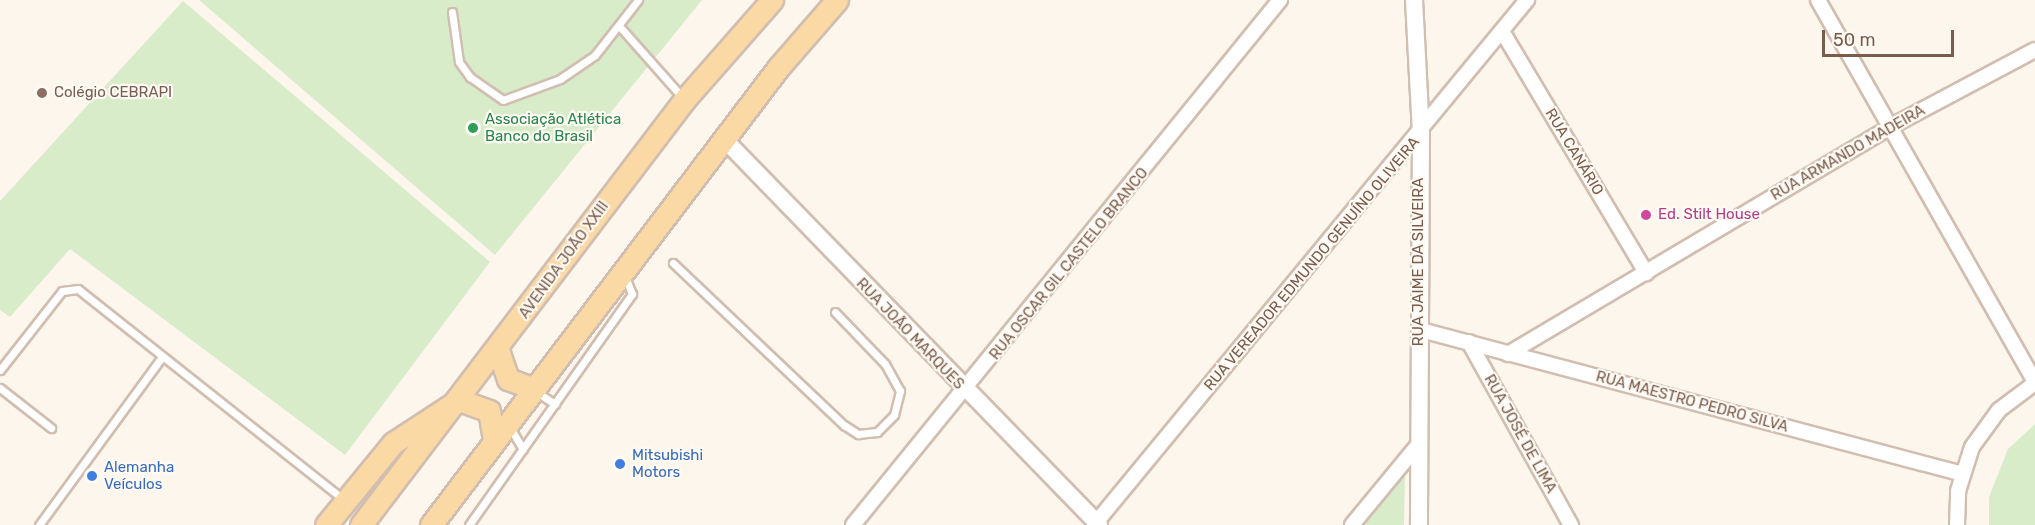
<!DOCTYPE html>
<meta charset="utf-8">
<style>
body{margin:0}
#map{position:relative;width:2035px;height:525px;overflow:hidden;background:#fdf6ec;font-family:Rubik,sans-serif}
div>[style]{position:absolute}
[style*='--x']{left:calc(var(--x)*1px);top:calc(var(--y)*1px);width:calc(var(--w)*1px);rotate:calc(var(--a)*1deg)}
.green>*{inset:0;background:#d8ecc9}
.roads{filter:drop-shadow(2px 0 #d1beb0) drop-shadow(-2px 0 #d1beb0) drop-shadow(0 2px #d1beb0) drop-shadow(0 -2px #d1beb0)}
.service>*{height:7px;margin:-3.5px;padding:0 3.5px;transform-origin:3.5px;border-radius:3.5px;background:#fff}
.minor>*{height:14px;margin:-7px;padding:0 7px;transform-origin:7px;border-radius:7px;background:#fff}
.tertiary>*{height:16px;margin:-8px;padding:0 8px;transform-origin:8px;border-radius:8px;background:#fff}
.primary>*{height:21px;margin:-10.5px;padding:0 10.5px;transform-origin:10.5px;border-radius:10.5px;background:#fbd9a5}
.dots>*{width:16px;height:16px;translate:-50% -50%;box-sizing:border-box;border:3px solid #fffaf3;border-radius:50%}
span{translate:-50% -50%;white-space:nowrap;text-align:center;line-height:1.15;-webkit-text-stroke:4.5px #fffaf3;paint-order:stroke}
.education-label{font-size:15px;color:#785e54}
.left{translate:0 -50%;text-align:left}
.leisure-label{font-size:15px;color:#27864d}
.street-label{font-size:15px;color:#7a5c4d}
.hotel-label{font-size:15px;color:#b23c85}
.shop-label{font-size:15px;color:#366cbe}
.scale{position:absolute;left:1822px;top:30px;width:132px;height:27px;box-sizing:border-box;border:3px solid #7a5c4d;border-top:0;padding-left:8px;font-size:18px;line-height:21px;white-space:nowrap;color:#7a5c4d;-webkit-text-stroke:4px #fffaf3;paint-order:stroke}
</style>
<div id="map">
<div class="green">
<div style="clip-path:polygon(199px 0,702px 0,495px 255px)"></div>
<div style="clip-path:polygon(183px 1px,490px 262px,345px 455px,70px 249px,10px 317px,0 310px,0 201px)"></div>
<div style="clip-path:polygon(2035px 424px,2035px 525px,1989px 525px,1989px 497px,2008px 449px)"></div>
<div style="clip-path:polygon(1405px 476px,1404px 525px,1363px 525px,1376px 510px)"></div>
</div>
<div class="roads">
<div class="service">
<div style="--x:452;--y:12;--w:50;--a:82"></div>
<div style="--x:459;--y:62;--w:19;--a:54"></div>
<div style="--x:470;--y:77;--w:40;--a:34.9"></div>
<div style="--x:503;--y:100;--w:61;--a:-20.2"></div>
<div style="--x:560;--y:79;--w:42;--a:-34.4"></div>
<div style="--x:595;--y:55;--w:70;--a:-52"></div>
<div style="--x:621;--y:28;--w:94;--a:48.5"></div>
<div style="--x:673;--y:263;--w:236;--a:43.5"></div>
<div style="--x:844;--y:425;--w:17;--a:33"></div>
<div style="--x:858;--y:434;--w:19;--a:-6"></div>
<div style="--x:877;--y:432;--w:24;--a:-45"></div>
<div style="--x:894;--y:415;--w:25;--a:-76"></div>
<div style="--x:900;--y:391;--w:31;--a:-119"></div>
<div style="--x:885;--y:364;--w:72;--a:-133.9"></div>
<div style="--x:0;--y:370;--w:100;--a:-51.9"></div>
<div style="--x:62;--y:291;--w:16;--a:-7"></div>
<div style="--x:78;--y:289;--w:340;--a:38.4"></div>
<div style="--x:0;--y:388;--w:65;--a:38.1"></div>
<div style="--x:535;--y:391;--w:24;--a:33"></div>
<div style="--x:509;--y:426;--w:27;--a:59"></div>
<div style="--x:39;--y:525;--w:208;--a:-53.8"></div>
<div style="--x:469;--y:525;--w:283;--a:-54.8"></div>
<div style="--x:632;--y:294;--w:18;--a:-112"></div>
</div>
<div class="minor">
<div style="--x:1818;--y:0;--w:439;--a:60.4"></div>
<div style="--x:1502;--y:31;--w:282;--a:59.2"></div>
<div style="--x:1421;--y:330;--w:561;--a:14.88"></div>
<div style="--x:1469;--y:342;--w:210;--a:60.9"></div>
<div style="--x:1508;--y:354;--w:444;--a:-30.7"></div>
<div style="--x:1890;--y:127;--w:164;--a:-28"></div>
<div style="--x:853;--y:525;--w:677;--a:-50.88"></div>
<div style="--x:1094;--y:525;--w:681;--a:-50.49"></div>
<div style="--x:1352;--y:525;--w:104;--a:-50.5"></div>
<div style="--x:1957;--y:525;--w:34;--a:-88"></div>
<div style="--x:1958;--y:491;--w:46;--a:-72.3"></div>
<div style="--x:1972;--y:447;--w:46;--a:-53.9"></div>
<div style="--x:1999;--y:410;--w:45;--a:-36.9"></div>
</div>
<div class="tertiary">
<div style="--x:1414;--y:0;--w:134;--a:87"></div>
<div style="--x:1421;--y:134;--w:391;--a:90.3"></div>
<div style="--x:725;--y:140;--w:537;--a:45.83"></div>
</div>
<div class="primary">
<div style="--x:498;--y:350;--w:31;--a:71"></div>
<div style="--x:508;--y:379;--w:26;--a:21"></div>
<div style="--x:326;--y:525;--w:106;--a:-50.7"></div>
<div style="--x:393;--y:443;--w:79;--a:-33.1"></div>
<div style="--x:459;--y:400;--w:32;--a:20"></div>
<div style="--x:489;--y:411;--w:29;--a:80"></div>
<div style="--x:361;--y:525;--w:535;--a:-52.74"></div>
<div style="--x:685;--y:99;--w:132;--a:-48.7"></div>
<div style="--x:431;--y:525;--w:574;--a:-52.79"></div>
<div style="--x:778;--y:68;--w:90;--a:-49.1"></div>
</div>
</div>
<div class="dots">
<div style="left:42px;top:93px;background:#8d6e63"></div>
<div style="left:473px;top:128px;background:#2e9e5b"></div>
<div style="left:1646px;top:215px;background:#d1479c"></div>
<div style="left:620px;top:464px;background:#3f7fe0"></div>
<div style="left:92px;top:476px;background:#3f7fe0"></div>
</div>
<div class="education-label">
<span class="left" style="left:54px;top:93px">Colégio CEBRAPI</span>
</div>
<div class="leisure-label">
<span class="left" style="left:485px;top:128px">Associação Atlética<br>Banco do Brasil</span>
</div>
<div class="street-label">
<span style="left:1574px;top:152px;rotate:59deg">RUA CANÁRIO</span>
<span style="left:1848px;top:153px;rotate:-30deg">RUA ARMANDO MADEIRA</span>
<span style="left:564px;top:260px;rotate:-54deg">AVENIDA JOÃO XXIII</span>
<span style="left:1419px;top:262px;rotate:-90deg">RUA JAIME DA SILVEIRA</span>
<span style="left:1069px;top:264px;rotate:-51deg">RUA OSCAR GIL CASTELO BRANCO</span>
<span style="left:1312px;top:264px;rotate:-50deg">RUA VEREADOR EDMUNDO GENUÍNO OLIVEIRA</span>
<span style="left:910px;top:334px;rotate:46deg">RUA JOÃO MARQUES</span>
<span style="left:1692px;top:402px;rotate:15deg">RUA MAESTRO PEDRO SILVA</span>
<span style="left:1520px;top:434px;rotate:61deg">RUA JOSÉ DE LIMA</span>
</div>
<div class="hotel-label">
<span class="left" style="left:1658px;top:215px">Ed. Stilt House</span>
</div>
<div class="shop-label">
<span class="left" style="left:632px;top:464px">Mitsubishi<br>Motors</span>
<span class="left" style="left:104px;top:476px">Alemanha<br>Veículos</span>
</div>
<div class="scale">50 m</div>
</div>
